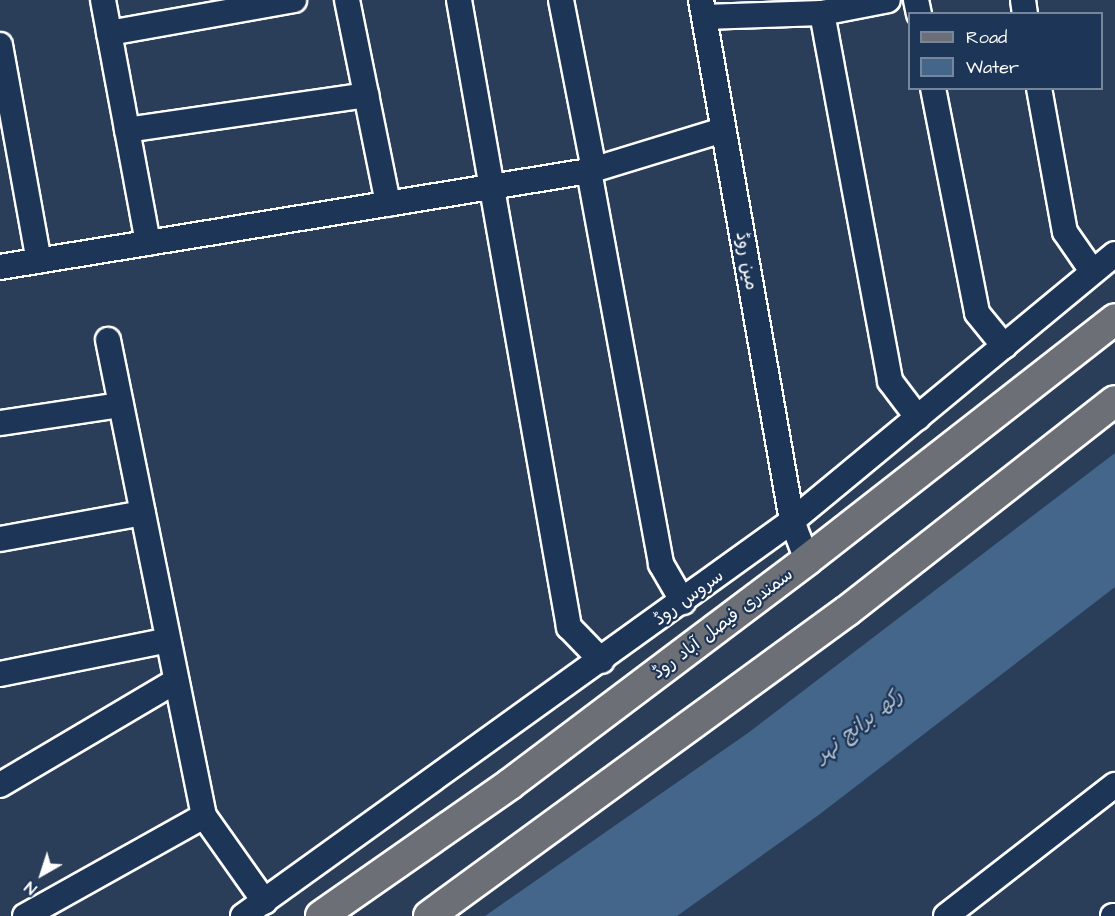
<!DOCTYPE html>
<meta charset="utf-8">
<style>
body{margin:0}
#map{position:relative;width:1115px;height:916px;overflow:hidden;background:#2a3e5a;font-family:"Architects Daughter","Playpen Sans Arabic",sans-serif}
div>[style]{position:absolute}
[style*='--x']{left:calc(var(--x)*1px);top:calc(var(--y)*1px);width:calc(var(--w)*1px);rotate:calc(var(--a)*1deg)}
.water>*{inset:0;background:#43668a}
.roads{filter:drop-shadow(2px 0 #fff) drop-shadow(-2px 0 #fff) drop-shadow(0 2px #fff) drop-shadow(0 -2px #fff)}
.minor>*{height:24px;margin:-12px;padding:0 12px;transform-origin:12px;border-radius:12px;background:#1d3557}
.major>*{height:30px;margin:-15px;padding:0 15px;transform-origin:15px;border-radius:15px;background:#6c6f75}
span{translate:-50% -50%;white-space:nowrap;text-align:center;line-height:1.15;-webkit-text-stroke:4.5px #1d3557;paint-order:stroke}
.street-label{font-size:18px;color:#fff}
.water-label{font-size:20px;color:#b4c2d0;font-style:italic}
.legend{position:absolute;left:908px;top:12px;width:195px;height:78px;box-sizing:border-box;background:#1d3557;border:2px solid #77869a;margin:0;padding:8px 10px;list-style:none;font-size:18px;color:#fff}
.legend li{display:flex;align-items:center;gap:12px;height:30px}
.legend b{width:30px;border:2px solid #77869a}
.north{position:absolute;left:12px;top:844px;width:60px;height:60px;-webkit-text-stroke:4px #1d3557;paint-order:stroke;rotate:219deg;font-size:16px;font-weight:700;line-height:24px;text-align:center;color:#fff}
.north::after{content:'';display:block;margin:auto;width:21px;height:27px;background:#fff;clip-path:polygon(50% 0,100% 100%,50% 72%,0 100%)}
</style>
<div id="map">
<div class="water">
<div style="clip-path:polygon(1115px 453px,1115px 587px,820px 814px,677px 916px,485px 916px,748px 733px)"></div>
</div>
<div class="roads">
<div class="minor">
<div style="--x:103;--y:0;--w:247;--a:79.5"></div>
<div style="--x:347;--y:0;--w:208;--a:78.6"></div>
<div style="--x:459;--y:0;--w:637;--a:80.05"></div>
<div style="--x:569;--y:627;--w:47;--a:45.9"></div>
<div style="--x:561;--y:0;--w:173;--a:79"></div>
<div style="--x:701;--y:0;--w:529;--a:80.09"></div>
<div style="--x:792;--y:521;--w:42;--a:69"></div>
<div style="--x:916;--y:0;--w:14;--a:78"></div>
<div style="--x:1023;--y:0;--w:14;--a:82"></div>
<div style="--x:822;--y:13;--w:374;--a:79.5"></div>
<div style="--x:890;--y:381;--w:46;--a:52.9"></div>
<div style="--x:704;--y:17;--w:118;--a:-1.9"></div>
<div style="--x:822;--y:13;--w:67;--a:-11.1"></div>
<div style="--x:109;--y:33;--w:188;--a:-10.1"></div>
<div style="--x:0;--y:45;--w:219;--a:79.8"></div>
<div style="--x:933;--y:88;--w:229;--a:78.9"></div>
<div style="--x:977;--y:313;--w:43;--a:50.7"></div>
<div style="--x:1039;--y:88;--w:146;--a:79.8"></div>
<div style="--x:1065;--y:232;--w:47;--a:55.3"></div>
<div style="--x:127;--y:130;--w:242;--a:-8.3"></div>
<div style="--x:589;--y:171;--w:400;--a:79.6"></div>
<div style="--x:661;--y:564;--w:44;--a:59.9"></div>
<div style="--x:0;--y:267;--w:597;--a:-9.26"></div>
<div style="--x:589;--y:171;--w:140;--a:-17"></div>
<div style="--x:108;--y:340;--w:486;--a:78.6"></div>
<div style="--x:204;--y:816;--w:105;--a:54.7"></div>
<div style="--x:0;--y:423;--w:122;--a:-8.5"></div>
<div style="--x:0;--y:539;--w:145;--a:-10.3"></div>
<div style="--x:0;--y:674;--w:171;--a:-11.4"></div>
<div style="--x:0;--y:785;--w:204;--a:-30.6"></div>
<div style="--x:25;--y:916;--w:205;--a:-29.2"></div>
<div style="--x:243;--y:916;--w:676;--a:-35.73"></div>
<div style="--x:792;--y:521;--w:419;--a:-39.6"></div>
<div style="--x:946;--y:916;--w:214;--a:-37.8"></div>
<div style="--x:1113;--y:916;--w:2;--a:0"></div>
</div>
<div class="major">
<div style="--x:321;--y:916;--w:231;--a:-34.9"></div>
<div style="--x:510;--y:784;--w:372;--a:-37"></div>
<div style="--x:807;--y:560;--w:391;--a:-38"></div>
<div style="--x:429;--y:916;--w:517;--a:-36.12"></div>
<div style="--x:847;--y:611;--w:340;--a:-38.1"></div>
</div>
</div>
<div class="street-label">
<span style="left:746px;top:261px;rotate:80deg">مین روڈ</span>
<span style="left:689px;top:598px;rotate:-36deg">سروس روڈ</span>
<span style="left:723px;top:624px;rotate:-37deg">سمندری فیصل آباد روڈ</span>
</div>
<div class="water-label">
<span style="left:859px;top:726px;rotate:-38deg">رکھ برانچ نہر</span>
</div>
<ul class="legend">
<li><b style="height:8px;background:#6c6f75"></b>Road</li>
<li><b style="height:16px;background:#43668a"></b>Water</li>
</ul>
<div class="north">N</div>
</div>
